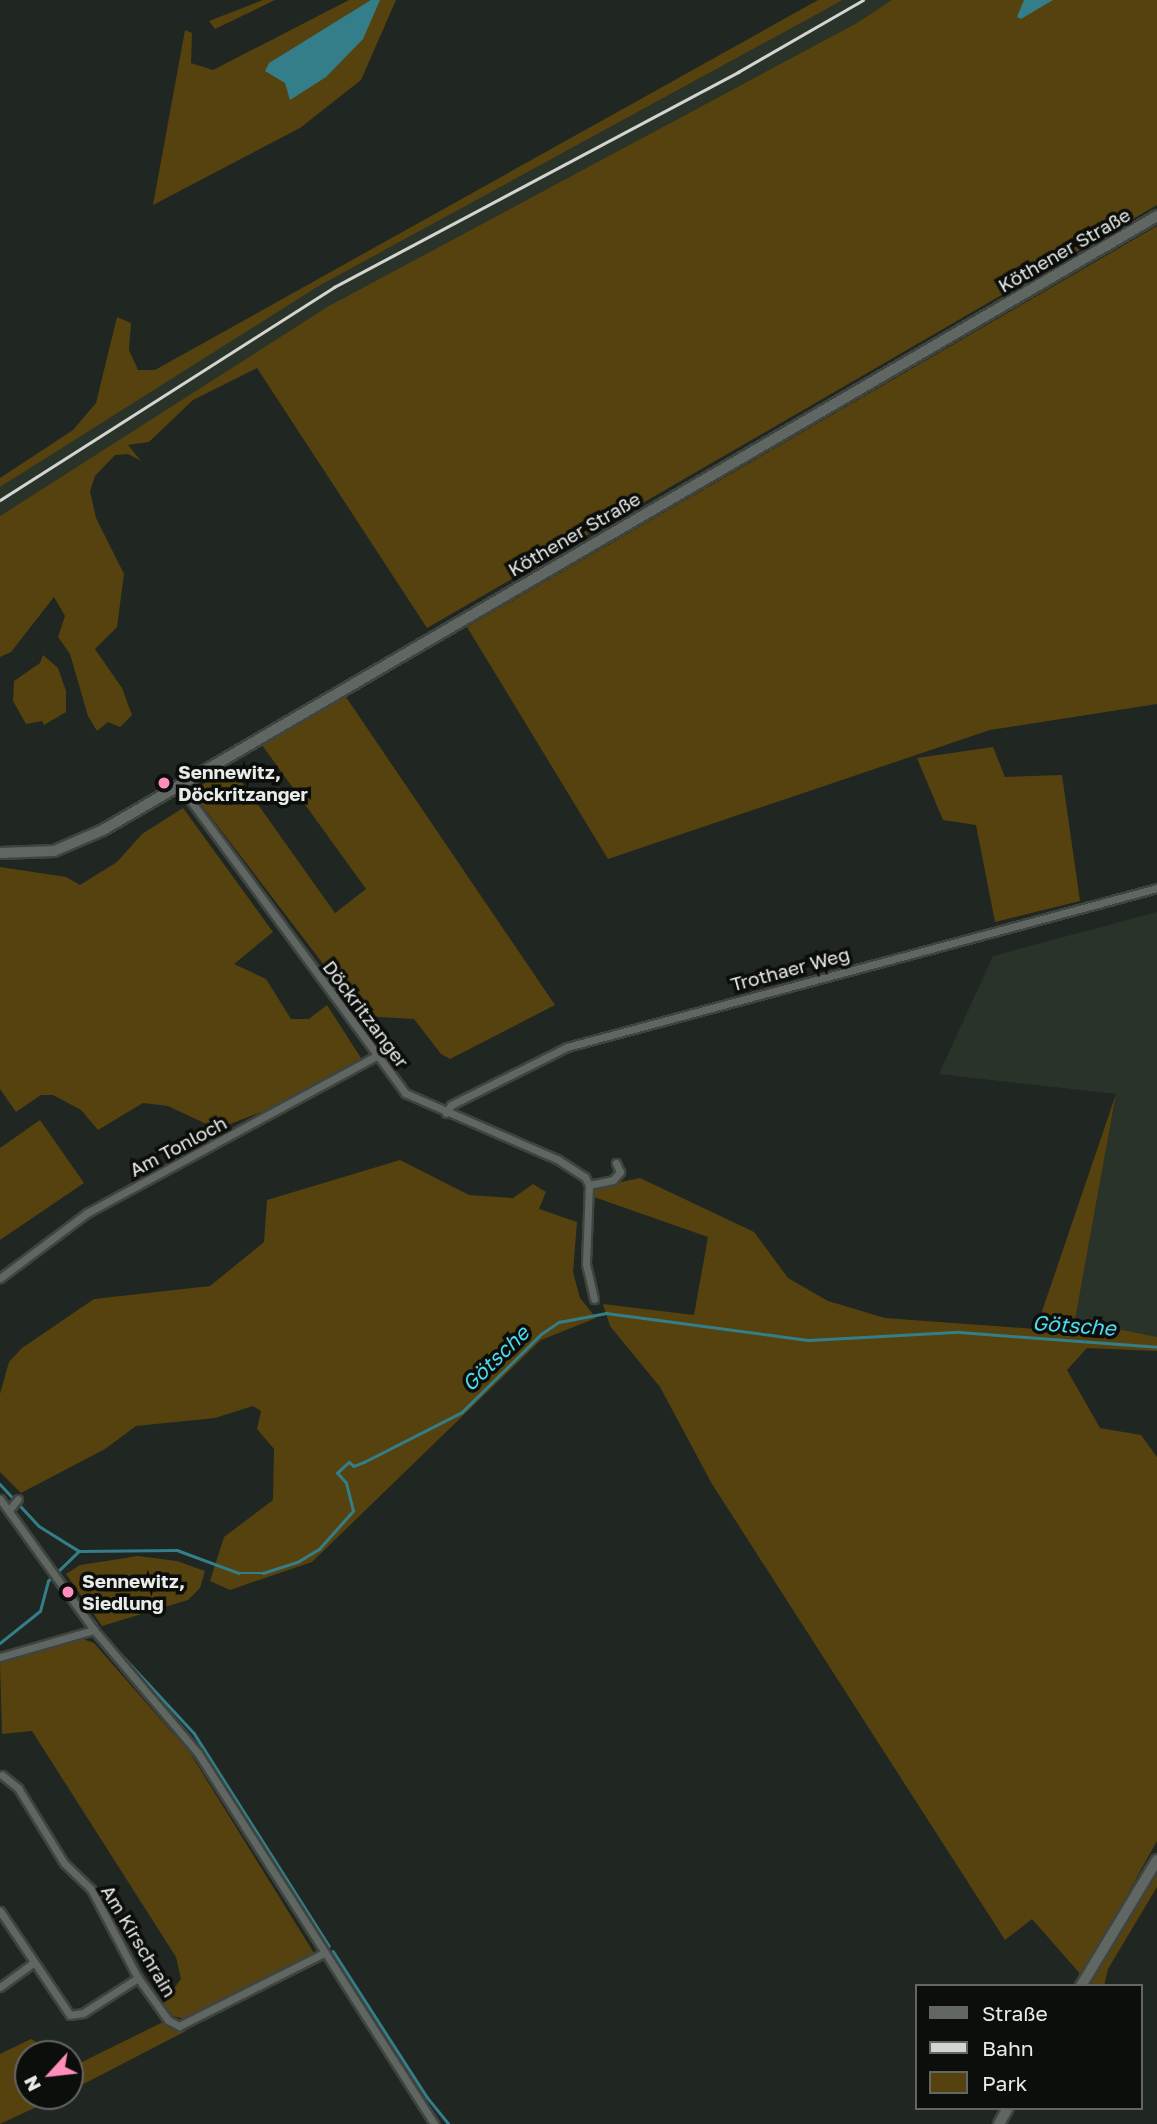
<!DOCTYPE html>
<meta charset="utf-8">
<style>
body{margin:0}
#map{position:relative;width:1157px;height:2124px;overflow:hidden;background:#202621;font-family:"Golos Text",sans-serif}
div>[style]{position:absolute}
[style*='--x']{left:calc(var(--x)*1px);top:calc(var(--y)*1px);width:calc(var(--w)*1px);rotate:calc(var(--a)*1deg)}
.built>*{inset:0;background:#29332a}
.green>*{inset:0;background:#55420f}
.water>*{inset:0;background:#347e8a}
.stream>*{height:2.5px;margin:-1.25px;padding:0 1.25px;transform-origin:1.25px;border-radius:1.25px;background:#347e8a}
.roads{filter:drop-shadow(2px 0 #3f443f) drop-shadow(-2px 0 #3f443f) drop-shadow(0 2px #3f443f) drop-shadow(0 -2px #3f443f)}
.street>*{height:7px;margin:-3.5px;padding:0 3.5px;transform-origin:3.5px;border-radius:3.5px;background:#606661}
.secondary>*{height:10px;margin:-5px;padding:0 5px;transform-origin:5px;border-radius:5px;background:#606661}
.rail>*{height:2.5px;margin:-1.25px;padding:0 1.25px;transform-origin:1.25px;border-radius:1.25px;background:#d2d5d2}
.dots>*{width:19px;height:19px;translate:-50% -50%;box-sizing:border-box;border:4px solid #0c0e0c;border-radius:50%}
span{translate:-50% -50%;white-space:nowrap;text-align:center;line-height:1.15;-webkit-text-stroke:7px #0c0e0c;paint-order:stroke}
.street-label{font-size:19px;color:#e8ebe8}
.poi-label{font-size:19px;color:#e8ebe8;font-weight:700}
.left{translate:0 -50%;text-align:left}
.water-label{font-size:21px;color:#4adbf0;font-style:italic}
.legend{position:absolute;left:915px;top:1984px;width:228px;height:126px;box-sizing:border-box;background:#0c0e0c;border:2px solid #646664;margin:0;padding:9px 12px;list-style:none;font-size:21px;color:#e8ebe8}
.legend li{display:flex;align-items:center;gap:14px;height:35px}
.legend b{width:35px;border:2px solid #646664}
.north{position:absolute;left:14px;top:2040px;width:70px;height:70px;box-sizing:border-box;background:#0c0e0c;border:2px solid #646664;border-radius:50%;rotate:243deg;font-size:19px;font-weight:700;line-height:28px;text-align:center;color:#e8ebe8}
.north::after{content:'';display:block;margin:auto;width:24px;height:32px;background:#ff8ebb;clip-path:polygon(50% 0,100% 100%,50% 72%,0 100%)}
</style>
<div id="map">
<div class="built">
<div style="clip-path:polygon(843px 0,892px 0,855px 24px,327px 307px,0 516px,0 487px,201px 356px,317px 287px)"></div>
<div style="clip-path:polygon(1157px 912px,1157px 1337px,1075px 1320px,1116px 1094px,939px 1074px,993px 956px)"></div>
</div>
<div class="green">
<div style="clip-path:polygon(263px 0,275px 0,215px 29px,209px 21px)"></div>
<div style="clip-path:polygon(349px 0,396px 0,361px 80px,300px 128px,153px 205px,185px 30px,192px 33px,191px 63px,213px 70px)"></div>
<div style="clip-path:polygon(818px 0,843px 0,317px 287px,0 487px,0 478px,73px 430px,96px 403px,117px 317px,131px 323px,129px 350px,138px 370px,155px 370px)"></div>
<div style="clip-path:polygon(892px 0,1157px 0,1157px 205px,427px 628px,257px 368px,193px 400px,149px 442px,128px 445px,141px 461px,128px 454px,115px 455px,95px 476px,90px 491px,96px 518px,124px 574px,117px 627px,95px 649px,122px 688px,132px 715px,120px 727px,108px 722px,97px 731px,88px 716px,70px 654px,58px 637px,65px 616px,54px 597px,11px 652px,0 657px,0 516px,327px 307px,855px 24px)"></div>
<div style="clip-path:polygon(1157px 226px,1157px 704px,990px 730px,608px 859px,467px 627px)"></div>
<div style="clip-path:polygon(43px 655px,58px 668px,66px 691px,66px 712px,44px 725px,42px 721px,26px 724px,13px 701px,14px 681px,40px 663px)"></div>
<div style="clip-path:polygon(346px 697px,555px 1005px,450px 1059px,441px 1054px,414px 1019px,363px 1016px,191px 791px,232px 768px,335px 913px,366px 889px,262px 745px)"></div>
<div style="clip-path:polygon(993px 747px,1005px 777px,1062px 775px,1080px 901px,995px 922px,976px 825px,943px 820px,917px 758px)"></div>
<div style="clip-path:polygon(183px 808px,273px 932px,234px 964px,266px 979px,291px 1019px,309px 1019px,327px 1005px,361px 1058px,274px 1107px,217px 1129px,168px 1106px,143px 1103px,98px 1130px,81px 1110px,53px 1095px,41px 1095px,16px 1112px,0 1089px,0 867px,66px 877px,80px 885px,117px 862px,142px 834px)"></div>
<div style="clip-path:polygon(1116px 1094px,1075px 1320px,1157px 1337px,1157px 1351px,1087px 1348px,1067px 1370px,1100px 1428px,1141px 1435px,1157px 1457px,1157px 1841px,1082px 1976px,1032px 1919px,1005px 1940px,712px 1484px,660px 1387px,610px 1326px,603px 1304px,694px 1315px,708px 1237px,591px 1196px,597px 1187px,640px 1178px,754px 1232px,788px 1278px,828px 1301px,885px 1318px,1036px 1329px)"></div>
<div style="clip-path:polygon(40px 1120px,84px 1183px,0 1240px,0 1148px)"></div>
<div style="clip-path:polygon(400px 1160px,469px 1195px,513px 1198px,533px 1184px,546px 1192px,539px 1209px,577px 1222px,573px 1272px,580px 1298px,596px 1318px,541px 1340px,312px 1562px,230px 1590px,210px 1581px,224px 1537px,273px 1500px,274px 1449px,257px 1429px,261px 1411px,253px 1406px,215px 1418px,136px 1426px,105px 1449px,21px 1493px,0 1472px,0 1394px,9px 1362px,22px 1348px,94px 1299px,210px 1286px,264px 1242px,267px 1200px)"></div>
<div style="clip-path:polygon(138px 1556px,177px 1561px,205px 1571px,200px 1588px,188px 1600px,102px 1626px,66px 1574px,80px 1565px)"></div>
<div style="clip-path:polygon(83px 1639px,94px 1643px,190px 1753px,314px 1953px,188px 2020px,173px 2016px,163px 2003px,181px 1979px,176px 1957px,32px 1731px,2px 1734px,0 1663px)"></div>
<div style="clip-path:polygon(1157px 1865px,1157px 1887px,1108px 1969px,1104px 1986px,1086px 1986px)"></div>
<div style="clip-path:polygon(165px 2021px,186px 2031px,70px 2091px,70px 2060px,78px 2064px)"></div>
<div style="clip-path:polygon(31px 2039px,59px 2054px,28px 2054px,28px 2096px,60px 2096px,0 2124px,0 2054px)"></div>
</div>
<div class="water">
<div style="clip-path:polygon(371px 0,380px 0,363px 39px,326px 77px,290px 100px,285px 83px,265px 71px,269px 63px)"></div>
<div style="clip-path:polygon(1024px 0,1053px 0,1021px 19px,1017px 17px)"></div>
</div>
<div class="stream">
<div style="--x:0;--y:1484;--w:57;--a:47.1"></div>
<div style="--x:39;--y:1526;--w:47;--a:32"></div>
<div style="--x:58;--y:1571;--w:16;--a:60"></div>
<div style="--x:76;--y:1599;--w:32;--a:51"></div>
<div style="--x:107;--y:1639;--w:128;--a:47.2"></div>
<div style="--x:194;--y:1733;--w:252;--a:57.6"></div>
<div style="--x:0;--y:1643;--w:51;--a:-38.7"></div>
<div style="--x:40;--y:1611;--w:31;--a:-75"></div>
<div style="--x:48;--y:1581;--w:43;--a:-44.1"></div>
<div style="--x:79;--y:1551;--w:98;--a:-0.6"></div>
<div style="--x:177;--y:1550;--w:66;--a:20.4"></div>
<div style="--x:239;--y:1573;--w:24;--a:0"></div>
<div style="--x:263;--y:1573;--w:38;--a:-18"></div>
<div style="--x:299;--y:1561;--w:23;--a:-31"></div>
<div style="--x:319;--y:1549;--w:51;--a:-48.2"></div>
<div style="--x:353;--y:1511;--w:29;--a:-104"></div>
<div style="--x:346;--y:1483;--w:13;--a:-132"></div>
<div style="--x:337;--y:1473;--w:16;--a:-43"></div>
<div style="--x:349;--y:1462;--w:6;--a:39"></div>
<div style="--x:354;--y:1466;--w:11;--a:-22"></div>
<div style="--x:364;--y:1462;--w:110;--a:-27"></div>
<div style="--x:462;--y:1412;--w:111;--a:-44.6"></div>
<div style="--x:541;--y:1334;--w:22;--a:-34"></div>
<div style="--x:559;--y:1322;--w:48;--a:-10.8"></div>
<div style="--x:606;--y:1313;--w:205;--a:7.6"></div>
<div style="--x:809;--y:1340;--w:150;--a:-3.1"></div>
<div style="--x:959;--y:1332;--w:199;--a:4.3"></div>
<div style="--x:333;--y:1951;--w:174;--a:57.2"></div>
<div style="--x:427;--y:2097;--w:35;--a:51"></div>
</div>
<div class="roads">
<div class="street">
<div style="--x:179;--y:785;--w:382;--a:53.7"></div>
<div style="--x:405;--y:1093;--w:166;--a:23.5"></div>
<div style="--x:557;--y:1159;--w:33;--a:33"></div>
<div style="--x:585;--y:1177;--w:9;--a:63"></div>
<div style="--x:589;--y:1185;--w:25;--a:-12"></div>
<div style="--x:613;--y:1180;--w:11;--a:-49"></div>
<div style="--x:620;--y:1172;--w:10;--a:-114"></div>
<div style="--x:446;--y:1113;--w:9;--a:-58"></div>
<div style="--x:451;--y:1105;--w:130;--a:-26.6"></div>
<div style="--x:567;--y:1047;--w:611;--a:-15.08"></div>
<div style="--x:589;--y:1185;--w:79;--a:92.2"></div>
<div style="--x:586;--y:1264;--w:36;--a:77"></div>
<div style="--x:0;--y:1278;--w:109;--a:-36.8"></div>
<div style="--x:87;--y:1213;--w:331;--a:-28.5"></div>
<div style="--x:0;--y:1499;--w:161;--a:54.3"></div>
<div style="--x:94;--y:1630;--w:161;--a:49.8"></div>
<div style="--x:198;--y:1753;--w:440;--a:57.5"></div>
<div style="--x:9;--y:1510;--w:14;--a:-51"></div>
<div style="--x:0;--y:1657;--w:98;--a:-16"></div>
<div style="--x:2;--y:1775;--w:21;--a:39"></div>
<div style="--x:18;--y:1788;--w:88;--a:58.5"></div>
<div style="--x:64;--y:1863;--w:37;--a:44"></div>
<div style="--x:91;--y:1889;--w:101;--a:62.2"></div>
<div style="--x:138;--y:1978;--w:52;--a:54.5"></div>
<div style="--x:168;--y:2020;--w:13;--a:29"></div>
<div style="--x:179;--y:2026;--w:162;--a:-26.7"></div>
<div style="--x:0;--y:1911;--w:125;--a:56.1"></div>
<div style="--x:70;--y:2015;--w:13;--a:-9"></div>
<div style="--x:83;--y:2013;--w:65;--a:-32.5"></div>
<div style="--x:0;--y:1987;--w:41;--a:-36"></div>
</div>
<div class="secondary">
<div style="--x:0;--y:853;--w:54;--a:-2.1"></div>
<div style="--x:54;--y:851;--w:53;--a:-23.2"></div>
<div style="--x:103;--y:830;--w:1220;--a:-30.22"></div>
<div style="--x:1081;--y:1986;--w:147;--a:-58.9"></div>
<div style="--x:999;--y:2124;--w:18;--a:-61"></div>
</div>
</div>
<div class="rail">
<div style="--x:0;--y:500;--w:396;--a:-32.5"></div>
<div style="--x:334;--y:287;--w:458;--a:-28"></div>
<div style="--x:738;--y:72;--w:144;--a:-29.9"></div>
</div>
<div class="dots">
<div style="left:164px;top:783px;background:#ff8ebb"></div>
<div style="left:68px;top:1592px;background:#ff8ebb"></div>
</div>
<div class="street-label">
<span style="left:1064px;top:250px;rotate:-30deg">Köthener Straße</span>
<span style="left:574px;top:534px;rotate:-30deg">Köthener Straße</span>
<span style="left:790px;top:969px;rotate:-15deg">Trothaer Weg</span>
<span style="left:366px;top:1014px;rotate:53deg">Döckritzanger</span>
<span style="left:178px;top:1146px;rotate:-28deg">Am Tonloch</span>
<span style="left:139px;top:1941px;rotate:59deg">Am Kirschrain</span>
</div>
<div class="poi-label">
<span class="left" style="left:178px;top:783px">Sennewitz,<br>Döckritzanger</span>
<span class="left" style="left:82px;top:1592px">Sennewitz,<br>Siedlung</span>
</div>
<div class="water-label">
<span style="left:1074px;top:1325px;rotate:4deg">Götsche</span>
<span style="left:495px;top:1358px;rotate:-44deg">Götsche</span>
</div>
<ul class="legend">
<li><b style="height:9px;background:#606661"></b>Straße</li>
<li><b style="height:9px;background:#d2d5d2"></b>Bahn</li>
<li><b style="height:19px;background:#55420f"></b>Park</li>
</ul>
<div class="north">N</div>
</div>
